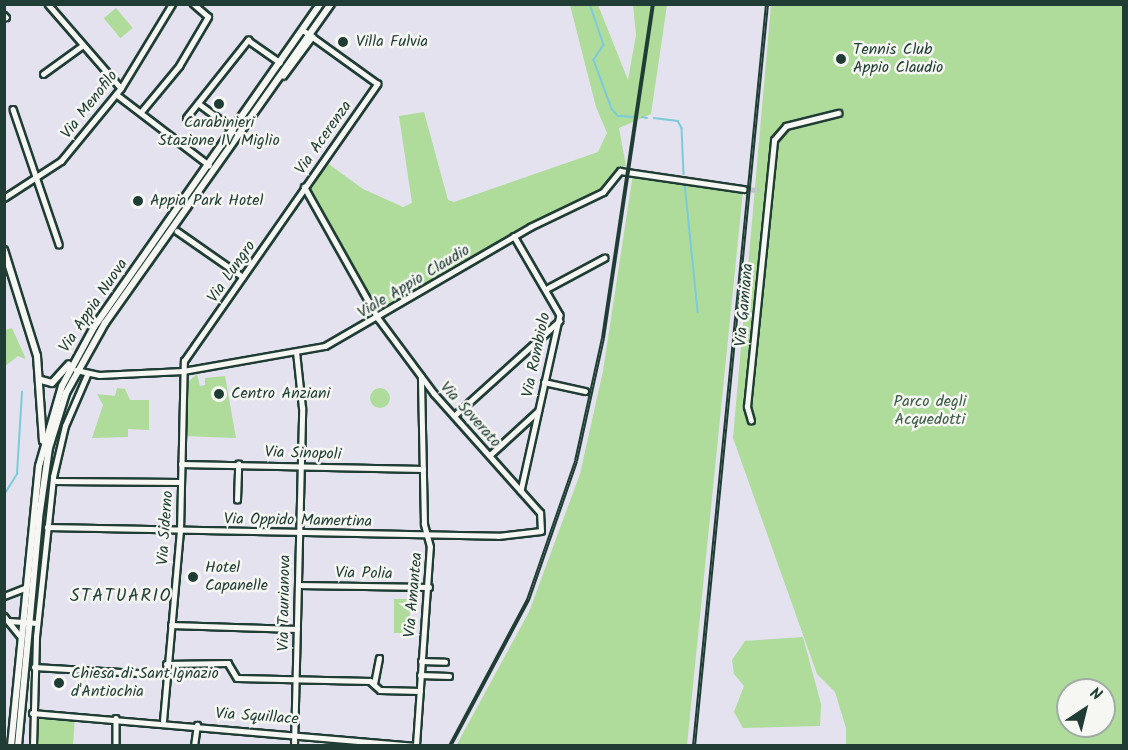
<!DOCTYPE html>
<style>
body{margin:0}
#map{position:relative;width:1128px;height:750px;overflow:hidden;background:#e3e2ee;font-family:Kalam,sans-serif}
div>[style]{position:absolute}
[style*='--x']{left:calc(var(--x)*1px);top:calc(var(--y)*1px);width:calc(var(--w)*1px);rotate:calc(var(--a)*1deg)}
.green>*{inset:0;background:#afdc9a;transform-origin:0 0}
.round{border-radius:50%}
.stream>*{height:1.5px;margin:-0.75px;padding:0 0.75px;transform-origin:0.75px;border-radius:0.75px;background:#7ccada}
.minor-tunnel>*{height:4.5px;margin-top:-2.25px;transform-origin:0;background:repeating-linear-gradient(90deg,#bcc1c9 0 4.5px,transparent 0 6.5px)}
.roads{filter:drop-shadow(2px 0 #1f3d34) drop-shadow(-2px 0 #1f3d34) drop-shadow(0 2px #1f3d34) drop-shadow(0 -2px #1f3d34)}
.minor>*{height:4.5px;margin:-2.25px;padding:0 2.25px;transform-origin:2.25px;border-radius:2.25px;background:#f6f6f2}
.major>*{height:6px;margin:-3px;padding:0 3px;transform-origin:3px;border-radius:3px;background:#f6f6f2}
.rail>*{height:4px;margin-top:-2px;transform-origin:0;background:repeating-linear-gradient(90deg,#f6f6f2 0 4.5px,#1f3d34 0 9px);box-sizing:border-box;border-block:2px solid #1f3d34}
.dots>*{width:16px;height:16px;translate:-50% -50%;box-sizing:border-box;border:3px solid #f6f6f2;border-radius:50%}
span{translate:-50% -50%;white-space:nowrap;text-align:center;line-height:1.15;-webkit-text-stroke:5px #f6f6f2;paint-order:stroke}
.poi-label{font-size:16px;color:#1f3d34}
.left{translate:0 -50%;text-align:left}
.street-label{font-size:16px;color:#1f3d34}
.park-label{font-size:16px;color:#3c5d48}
.neighbourhood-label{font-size:18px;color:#1f3d34;letter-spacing:1.5px}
.frame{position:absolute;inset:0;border:6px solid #1f3d34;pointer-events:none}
.north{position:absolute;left:1056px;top:678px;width:60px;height:60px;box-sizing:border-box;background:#f6f6f2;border:2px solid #a0aca6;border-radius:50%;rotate:35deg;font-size:16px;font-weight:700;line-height:24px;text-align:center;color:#1f3d34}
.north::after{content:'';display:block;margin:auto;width:21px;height:27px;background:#1f3d34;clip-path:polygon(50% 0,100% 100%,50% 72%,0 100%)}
</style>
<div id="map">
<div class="green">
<div style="clip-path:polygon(570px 5px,598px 5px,628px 80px,636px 35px,633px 5px,667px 5px,651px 114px,619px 128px,626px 166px,619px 167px,606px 185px,380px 315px,309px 187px,326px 162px,363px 189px,403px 207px,412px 203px,399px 116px,424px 112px,448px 200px,454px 202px,598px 152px,607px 133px,596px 107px)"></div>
<div style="clip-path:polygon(evenodd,771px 5px,1123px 5px,1123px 745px,846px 745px,846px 728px,835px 692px,817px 674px,733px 438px,771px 5px,1068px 690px,1104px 690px,1104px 726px,1068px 726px,1068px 690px)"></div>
<div style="left:116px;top:8px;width:26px;height:16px;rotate:50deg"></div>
<div style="clip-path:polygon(633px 174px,674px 176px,743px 191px,687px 745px,456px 746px,529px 612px,580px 474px,603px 371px)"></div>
<div style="clip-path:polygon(12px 328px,26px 359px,18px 356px,5px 366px,5px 330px)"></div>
<div style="clip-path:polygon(197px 374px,200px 386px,205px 385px,205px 378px,225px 376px,236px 438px,184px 436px,188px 382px)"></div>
<div class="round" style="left:370px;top:388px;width:20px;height:20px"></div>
<div style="clip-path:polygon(117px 388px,125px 389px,130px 400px,149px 400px,149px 430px,128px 429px,128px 437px,92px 438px,103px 405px,97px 394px,115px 396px)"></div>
<div style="left:394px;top:599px;width:16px;height:34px"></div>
<div style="clip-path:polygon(803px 637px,821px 704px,820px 726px,743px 728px,734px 712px,744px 686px,734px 674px,732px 660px,745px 641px)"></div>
<div style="left:36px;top:715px;width:39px;height:30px;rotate:4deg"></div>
</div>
<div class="stream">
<div style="--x:590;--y:4;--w:43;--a:71.1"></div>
<div style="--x:604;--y:45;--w:18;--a:124"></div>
<div style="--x:594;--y:60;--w:52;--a:69.8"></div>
<div style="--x:612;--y:109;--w:9;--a:49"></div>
<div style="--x:618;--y:116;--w:18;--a:3"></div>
<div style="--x:642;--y:117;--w:5;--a:11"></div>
<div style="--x:654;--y:118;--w:24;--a:7"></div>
<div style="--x:678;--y:121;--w:8;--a:60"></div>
<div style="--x:682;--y:128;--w:46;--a:87.5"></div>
<div style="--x:685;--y:183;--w:130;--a:84.2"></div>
<div style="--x:4;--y:495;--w:25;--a:-58"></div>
<div style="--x:17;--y:474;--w:82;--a:-86.5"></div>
</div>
<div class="minor-tunnel">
<div style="--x:744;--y:189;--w:15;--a:4"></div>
</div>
<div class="roads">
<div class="minor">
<div style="--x:48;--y:4;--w:111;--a:49"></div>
<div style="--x:4;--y:15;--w:3;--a:45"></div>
<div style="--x:43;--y:74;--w:49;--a:-35.9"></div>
<div style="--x:283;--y:76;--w:49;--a:-53.4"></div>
<div style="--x:116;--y:94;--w:117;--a:37.4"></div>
<div style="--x:198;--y:103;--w:44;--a:36.6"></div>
<div style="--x:13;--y:109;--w:143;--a:71.2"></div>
<div style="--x:141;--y:112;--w:60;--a:-50.4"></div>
<div style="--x:179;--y:66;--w:57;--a:-59.4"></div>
<div style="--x:208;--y:17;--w:20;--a:-139"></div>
<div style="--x:186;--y:118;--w:100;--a:-51.5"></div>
<div style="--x:248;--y:40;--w:39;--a:35"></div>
<div style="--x:4;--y:198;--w:68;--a:-33"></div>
<div style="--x:61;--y:161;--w:94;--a:-50.6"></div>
<div style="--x:121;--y:88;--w:98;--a:-58.7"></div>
<div style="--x:177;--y:231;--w:80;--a:34.9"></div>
<div style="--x:514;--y:236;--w:91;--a:59.8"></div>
<div style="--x:560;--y:315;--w:180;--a:102.5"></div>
<div style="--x:548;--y:288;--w:64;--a:-28.2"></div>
<div style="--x:76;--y:370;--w:24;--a:12"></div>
<div style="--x:99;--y:375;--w:84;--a:-2.7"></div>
<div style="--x:183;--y:371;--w:144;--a:-10"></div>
<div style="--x:325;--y:346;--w:237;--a:-30.1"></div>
<div style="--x:530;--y:227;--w:81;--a:-25.6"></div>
<div style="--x:603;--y:192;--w:27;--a:-51"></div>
<div style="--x:620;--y:171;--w:125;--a:8.3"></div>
<div style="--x:544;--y:382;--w:42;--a:12.4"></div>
<div style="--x:454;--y:416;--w:142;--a:-42.1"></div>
<div style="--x:751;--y:421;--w:15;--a:-106"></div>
<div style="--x:747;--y:407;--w:268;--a:-84.2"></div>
<div style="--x:774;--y:140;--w:18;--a:-49"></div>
<div style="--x:786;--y:126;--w:54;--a:-14"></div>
<div style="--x:490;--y:455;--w:65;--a:-42.5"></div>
<div style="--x:181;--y:464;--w:242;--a:1.2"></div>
<div style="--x:53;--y:481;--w:128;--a:0.4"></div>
<div style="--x:237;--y:500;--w:36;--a:-88"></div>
<div style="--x:47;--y:527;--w:451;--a:1.1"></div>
<div style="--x:498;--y:536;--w:43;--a:-6.6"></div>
<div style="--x:541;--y:531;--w:18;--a:-93"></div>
<div style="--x:540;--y:513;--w:159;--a:-131.7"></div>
<div style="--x:434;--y:394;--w:94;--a:-126.7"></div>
<div style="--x:378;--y:319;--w:151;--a:-119.3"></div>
<div style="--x:298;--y:585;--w:131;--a:0.9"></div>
<div style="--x:4;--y:596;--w:22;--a:-21"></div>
<div style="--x:4;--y:616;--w:26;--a:51"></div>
<div style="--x:9;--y:621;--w:28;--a:4"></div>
<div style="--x:171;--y:625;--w:126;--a:1.8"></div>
<div style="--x:421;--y:661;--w:24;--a:2"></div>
<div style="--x:166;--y:664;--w:62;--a:-0.9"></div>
<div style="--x:228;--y:663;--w:17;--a:59"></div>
<div style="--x:237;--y:678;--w:133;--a:1.3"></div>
<div style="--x:370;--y:681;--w:13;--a:42"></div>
<div style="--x:380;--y:690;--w:40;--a:1.4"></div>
<div style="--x:34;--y:667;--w:104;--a:3.3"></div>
<div style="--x:420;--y:675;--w:29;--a:2"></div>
<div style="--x:374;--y:684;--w:26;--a:-79"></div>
<div style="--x:32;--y:713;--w:385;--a:4.9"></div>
<div style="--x:116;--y:718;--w:28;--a:90"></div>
<div style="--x:163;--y:721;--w:191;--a:-84.9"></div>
<div style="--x:180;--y:531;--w:170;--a:-88.7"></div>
<div style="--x:184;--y:361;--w:338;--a:-55.1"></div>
<div style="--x:377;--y:84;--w:92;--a:-144.2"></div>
<div style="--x:416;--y:745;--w:198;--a:-86"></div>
<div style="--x:430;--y:547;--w:24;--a:-105"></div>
<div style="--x:424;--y:524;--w:147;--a:-91.2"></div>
<div style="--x:33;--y:746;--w:109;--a:-88.4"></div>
<div style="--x:36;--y:637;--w:161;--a:-83.9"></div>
<div style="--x:53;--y:477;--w:52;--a:-76.8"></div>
<div style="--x:65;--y:426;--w:56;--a:-66.7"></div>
<div style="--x:194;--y:746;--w:21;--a:-82"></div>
<div style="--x:294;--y:746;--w:338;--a:-88.6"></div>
<div style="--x:302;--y:408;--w:56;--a:-96.1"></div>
</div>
<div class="major">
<div style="--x:4;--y:250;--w:111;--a:72.7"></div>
<div style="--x:37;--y:356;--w:85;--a:86"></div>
<div style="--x:41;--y:380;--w:11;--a:15"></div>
<div style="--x:52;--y:383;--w:25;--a:-48"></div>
<div style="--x:11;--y:746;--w:281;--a:-84.3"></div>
<div style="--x:39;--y:466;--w:83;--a:-74"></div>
<div style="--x:62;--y:386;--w:67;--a:-61.5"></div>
<div style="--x:94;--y:327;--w:394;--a:-55"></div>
<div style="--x:18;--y:746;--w:229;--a:-84.7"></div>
<div style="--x:39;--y:518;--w:71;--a:-81.9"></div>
<div style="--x:49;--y:448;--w:58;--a:-72.8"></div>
<div style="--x:66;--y:393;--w:80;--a:-60.9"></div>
<div style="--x:105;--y:323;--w:391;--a:-54.7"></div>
</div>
</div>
<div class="rail">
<div style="--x:450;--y:746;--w:166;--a:-61.9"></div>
<div style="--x:528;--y:600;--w:147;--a:-70.9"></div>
<div style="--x:576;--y:461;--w:126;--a:-77.6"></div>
<div style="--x:603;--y:338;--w:338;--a:-81.5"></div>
<div style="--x:694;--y:746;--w:746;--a:-84.38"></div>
</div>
<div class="dots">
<div style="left:343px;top:42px;background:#1f3d34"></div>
<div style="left:841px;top:59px;background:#1f3d34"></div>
<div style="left:219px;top:104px;background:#1f3d34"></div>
<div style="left:138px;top:201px;background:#1f3d34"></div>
<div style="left:219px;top:394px;background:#1f3d34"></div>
<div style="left:193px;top:577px;background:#1f3d34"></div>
<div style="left:59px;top:683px;background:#1f3d34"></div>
</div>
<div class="poi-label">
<span class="left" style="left:356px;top:42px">Villa Fulvia</span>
<span class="left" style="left:853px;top:59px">Tennis Club<br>Appio Claudio</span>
<span style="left:219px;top:132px">Carabinieri<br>Stazione IV Miglio</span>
<span class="left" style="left:150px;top:201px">Appia Park Hotel</span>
<span class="left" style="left:231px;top:394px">Centro Anziani</span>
<span class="left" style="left:205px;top:577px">Hotel<br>Capanelle</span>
<span class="left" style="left:71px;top:683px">Chiesa di Sant'Ignazio<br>d'Antiochia</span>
</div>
<div class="street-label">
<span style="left:90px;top:105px;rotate:-52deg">Via Menofilo</span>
<span style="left:324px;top:138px;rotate:-55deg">Via Acerenza</span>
<span style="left:232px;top:272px;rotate:-55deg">Via Lungro</span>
<span style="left:414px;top:282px;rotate:-31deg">Viale Appio Claudio</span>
<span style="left:745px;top:305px;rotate:-85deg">Via Gamiana</span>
<span style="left:94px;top:306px;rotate:-56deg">Via Appia Nuova</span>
<span style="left:537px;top:355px;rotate:-78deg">Via Rombiolo</span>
<span style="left:470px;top:415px;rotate:48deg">Via Soverato</span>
<span style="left:303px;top:454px;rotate:2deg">Via Sinopoli</span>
<span style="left:298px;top:521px;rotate:1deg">Via Oppido Mamertina</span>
<span style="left:166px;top:528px;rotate:-86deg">Via Siderno</span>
<span style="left:364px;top:574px;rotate:1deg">Via Polia</span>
<span style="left:414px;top:595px;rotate:-85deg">Via Amantea</span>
<span style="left:285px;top:603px;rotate:-89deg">Via Taurianova</span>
<span style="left:257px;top:717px;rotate:4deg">Via Squillace</span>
</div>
<div class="park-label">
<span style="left:930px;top:411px">Parco degli<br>Acquedotti</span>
</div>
<div class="neighbourhood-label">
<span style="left:121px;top:597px">STATUARIO</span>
</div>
<div class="frame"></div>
<div class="north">N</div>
</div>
